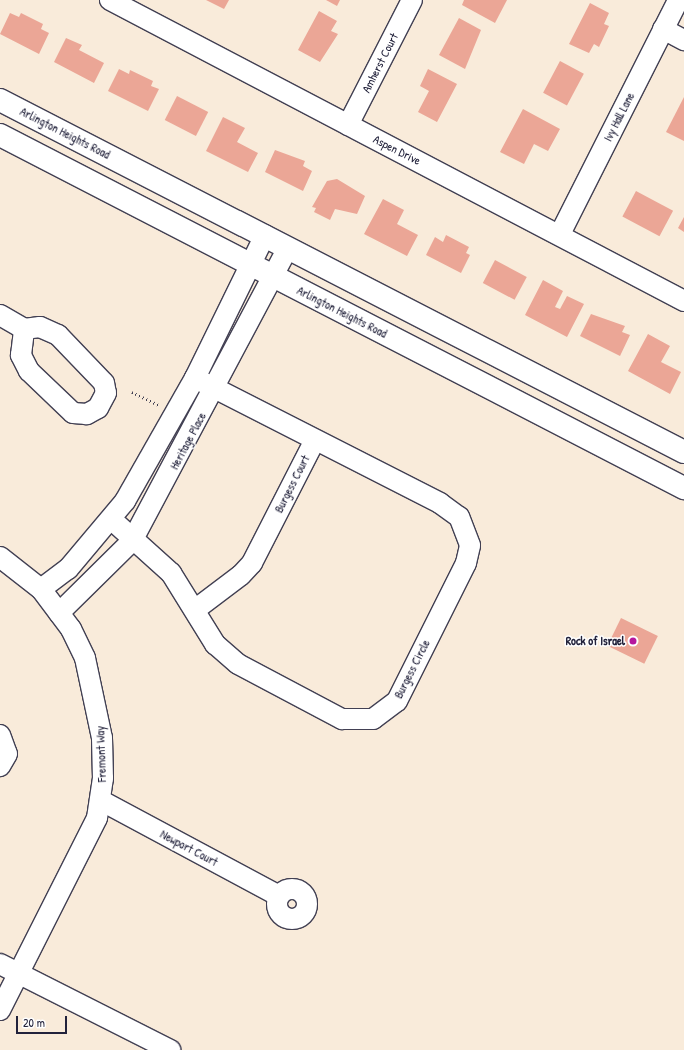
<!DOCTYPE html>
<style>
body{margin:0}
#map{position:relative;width:684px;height:1050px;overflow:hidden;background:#f9ebda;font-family:"Patrick Hand",sans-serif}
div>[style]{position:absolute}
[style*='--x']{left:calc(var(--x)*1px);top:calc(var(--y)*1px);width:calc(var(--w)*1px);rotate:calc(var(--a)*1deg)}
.building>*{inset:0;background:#eba696;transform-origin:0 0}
.path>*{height:2.5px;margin-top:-1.25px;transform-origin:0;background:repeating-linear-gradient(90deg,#424053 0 1px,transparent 0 4px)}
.roads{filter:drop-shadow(1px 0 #424053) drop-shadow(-1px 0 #424053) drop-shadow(0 1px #424053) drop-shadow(0 -1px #424053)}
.minor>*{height:20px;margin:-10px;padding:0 10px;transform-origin:10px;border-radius:10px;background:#fff}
.minor>.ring{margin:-10px;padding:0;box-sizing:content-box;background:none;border:20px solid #fff;border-radius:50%}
.secondary>*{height:22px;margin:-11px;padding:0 11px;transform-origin:11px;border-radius:11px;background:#fff}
.dots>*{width:11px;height:11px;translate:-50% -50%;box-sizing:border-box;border:2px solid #fff;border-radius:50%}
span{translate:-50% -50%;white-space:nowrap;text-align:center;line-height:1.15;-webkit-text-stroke:3px #fff;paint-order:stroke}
.street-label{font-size:12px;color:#22223b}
.poi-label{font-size:12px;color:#22223b;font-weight:700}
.right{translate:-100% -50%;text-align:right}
.scale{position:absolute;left:16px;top:1016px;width:51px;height:18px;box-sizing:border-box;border:2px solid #22223b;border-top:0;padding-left:5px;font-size:12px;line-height:14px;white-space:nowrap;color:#22223b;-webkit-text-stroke:3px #fff;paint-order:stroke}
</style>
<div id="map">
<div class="building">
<div style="clip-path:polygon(206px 0,229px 0,224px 9px)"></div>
<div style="clip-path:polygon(326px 0,340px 0,337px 6px)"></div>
<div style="clip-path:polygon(464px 0,507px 0,495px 23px,462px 5px)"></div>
<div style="clip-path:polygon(590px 3px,609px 13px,604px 24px,609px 26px,599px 47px,594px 44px,589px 53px,569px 44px)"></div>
<div style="clip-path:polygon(319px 11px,337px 21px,331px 31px,338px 34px,320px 62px,298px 50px)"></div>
<div style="clip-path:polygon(10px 13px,19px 17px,21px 13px,43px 24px,41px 29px,49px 33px,39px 54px,0 34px)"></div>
<div style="clip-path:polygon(459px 18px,481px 30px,465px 69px,439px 55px)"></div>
<div style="clip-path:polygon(66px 38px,82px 45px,79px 50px,104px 63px,94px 83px,54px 62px)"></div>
<div style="left:560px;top:61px;width:27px;height:36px;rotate:28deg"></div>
<div style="clip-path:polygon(119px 69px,129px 74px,130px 70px,153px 81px,151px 86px,159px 89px,148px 111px,108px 91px)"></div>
<div style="clip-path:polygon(428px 69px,457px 84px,437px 122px,418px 112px,429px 91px,420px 86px)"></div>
<div style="left:177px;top:96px;width:35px;height:27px;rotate:27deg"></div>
<div style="clip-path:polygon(684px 97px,684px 141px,666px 132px)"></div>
<div style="clip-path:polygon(523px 109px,560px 129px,548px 151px,534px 144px,524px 164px,500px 152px)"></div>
<div style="clip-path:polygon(223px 117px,245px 128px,237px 142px,258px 153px,248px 172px,206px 151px)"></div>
<div style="clip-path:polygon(275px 150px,305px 161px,303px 166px,312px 171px,303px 191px,265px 172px)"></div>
<div style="clip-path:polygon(337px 179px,365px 196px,357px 214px,335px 209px,330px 220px,314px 212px,316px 208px,312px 207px,327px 181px)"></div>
<div style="left:636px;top:191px;width:42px;height:29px;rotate:28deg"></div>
<div style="clip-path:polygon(383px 199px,404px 210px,397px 224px,418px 235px,407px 256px,364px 234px)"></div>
<div style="clip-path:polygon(684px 217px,684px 232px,678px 228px)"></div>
<div style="clip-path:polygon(446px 235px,469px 247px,466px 253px,470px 255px,461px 273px,426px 255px,435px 237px,443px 242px)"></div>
<div style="left:495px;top:260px;width:36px;height:26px;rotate:28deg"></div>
<div style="clip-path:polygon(543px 280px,563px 291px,555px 307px,560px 309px,567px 296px,584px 304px,567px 337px,525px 315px)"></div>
<div style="clip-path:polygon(591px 314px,625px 326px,622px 332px,630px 335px,620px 356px,580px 336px)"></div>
<div style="clip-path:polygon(648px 334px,670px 346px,661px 362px,681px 372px,670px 394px,628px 371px)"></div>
<div style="left:621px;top:618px;width:41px;height:31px;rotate:26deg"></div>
</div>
<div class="path">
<div style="--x:132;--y:392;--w:30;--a:26"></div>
</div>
<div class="roads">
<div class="minor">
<div style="--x:110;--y:0;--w:648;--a:27.67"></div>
<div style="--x:663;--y:29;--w:24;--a:28"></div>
<div style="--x:348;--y:125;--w:140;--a:-62.9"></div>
<div style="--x:560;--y:234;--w:262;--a:-63.2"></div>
<div style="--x:0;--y:315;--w:28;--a:30"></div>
<div style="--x:24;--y:329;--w:16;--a:-7"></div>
<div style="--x:40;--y:327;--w:20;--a:24"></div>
<div style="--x:58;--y:335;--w:66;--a:46.2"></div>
<div style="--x:104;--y:383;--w:10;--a:79"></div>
<div style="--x:106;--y:393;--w:17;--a:118"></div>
<div style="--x:98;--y:408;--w:13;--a:151"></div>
<div style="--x:87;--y:414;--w:14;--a:-176"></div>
<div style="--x:73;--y:413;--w:61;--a:-136.3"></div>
<div style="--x:29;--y:371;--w:18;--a:-117"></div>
<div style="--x:21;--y:355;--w:26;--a:-83"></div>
<div style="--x:111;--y:519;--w:81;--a:42"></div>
<div style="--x:171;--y:573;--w:84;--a:58.2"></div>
<div style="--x:215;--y:644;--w:30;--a:41"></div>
<div style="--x:238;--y:664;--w:118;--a:27.9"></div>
<div style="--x:342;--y:719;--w:31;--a:0"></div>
<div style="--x:373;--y:719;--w:30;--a:-37"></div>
<div style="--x:397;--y:701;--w:154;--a:-63.4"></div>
<div style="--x:466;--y:563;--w:18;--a:-77"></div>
<div style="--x:470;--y:545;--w:30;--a:-111"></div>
<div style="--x:459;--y:517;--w:24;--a:-144"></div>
<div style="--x:440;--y:503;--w:275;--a:-153"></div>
<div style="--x:0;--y:557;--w:52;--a:38"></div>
<div style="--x:41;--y:589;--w:50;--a:53.1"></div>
<div style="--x:71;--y:629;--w:32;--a:64"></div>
<div style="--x:85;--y:658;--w:82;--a:78"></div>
<div style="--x:102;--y:738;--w:40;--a:88.6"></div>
<div style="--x:103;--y:778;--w:40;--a:98.5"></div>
<div style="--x:97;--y:818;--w:215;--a:116.8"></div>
<div style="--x:41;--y:589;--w:34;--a:-37"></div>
<div style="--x:68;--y:569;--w:89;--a:-50"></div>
<div style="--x:125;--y:501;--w:142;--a:-60.4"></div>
<div style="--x:195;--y:378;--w:159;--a:-63.9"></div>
<div style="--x:196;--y:609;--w:56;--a:-37.1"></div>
<div style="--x:241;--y:575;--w:16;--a:-47"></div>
<div style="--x:252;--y:563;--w:138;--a:-62.9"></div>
<div style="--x:59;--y:613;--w:103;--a:-44.6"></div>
<div style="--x:132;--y:541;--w:332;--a:-62"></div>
<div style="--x:0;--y:735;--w:20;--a:70"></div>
<div style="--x:7;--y:754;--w:14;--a:120"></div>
<div style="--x:100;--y:800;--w:203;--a:28.2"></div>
<div class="ring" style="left:277px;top:889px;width:10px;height:10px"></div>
<div style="--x:0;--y:964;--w:191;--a:26.8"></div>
</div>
<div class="secondary">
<div style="--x:0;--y:100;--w:769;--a:27.23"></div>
<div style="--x:0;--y:135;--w:770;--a:27.3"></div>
</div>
</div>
<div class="dots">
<div style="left:633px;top:641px;background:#b5179e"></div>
</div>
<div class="street-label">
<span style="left:380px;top:63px;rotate:-63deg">Amherst Court</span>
<span style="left:619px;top:117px;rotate:-63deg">Ivy Hall Lane</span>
<span style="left:65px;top:133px;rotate:27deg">Arlington Heights Road</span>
<span style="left:397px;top:150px;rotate:27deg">Aspen Drive</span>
<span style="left:342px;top:312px;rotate:27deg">Arlington Heights Road</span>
<span style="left:188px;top:441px;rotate:-62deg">Heritage Place</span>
<span style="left:292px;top:484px;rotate:-63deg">Burgess Court</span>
<span style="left:412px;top:669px;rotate:-63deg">Burgess Circle</span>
<span style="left:101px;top:754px;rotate:-92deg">Fremont Way</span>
<span style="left:189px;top:848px;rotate:28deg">Newport Court</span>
</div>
<div class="poi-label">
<span class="right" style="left:625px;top:641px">Rock of Israel</span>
</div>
<div class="scale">20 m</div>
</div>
